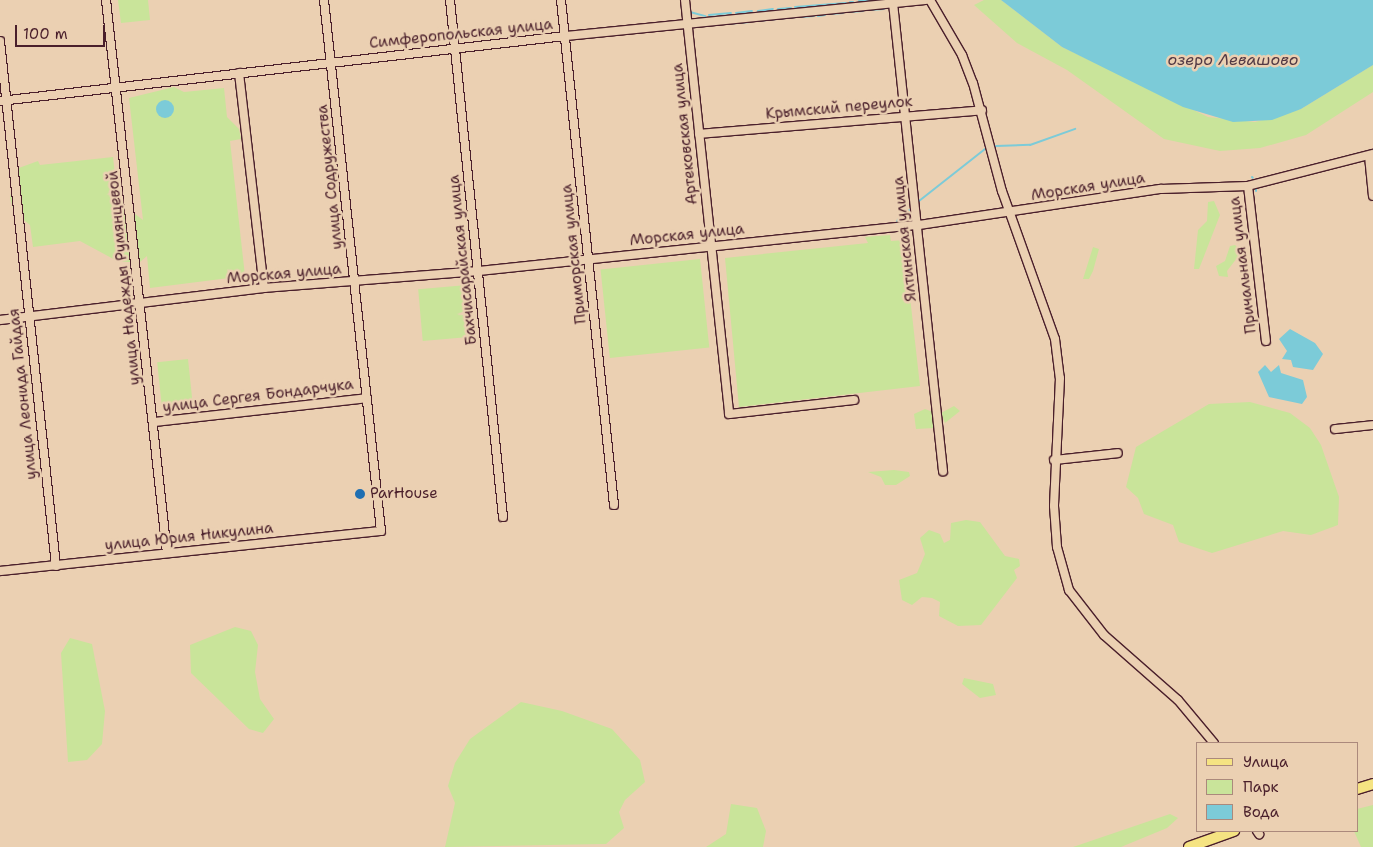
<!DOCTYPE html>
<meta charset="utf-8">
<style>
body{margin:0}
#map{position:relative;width:1373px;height:847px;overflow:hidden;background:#ebd0b2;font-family:"Shantell Sans",sans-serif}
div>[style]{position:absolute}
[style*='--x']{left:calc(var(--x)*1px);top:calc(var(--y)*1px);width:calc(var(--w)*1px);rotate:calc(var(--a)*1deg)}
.green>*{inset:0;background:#c9e49a;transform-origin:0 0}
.water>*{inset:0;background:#7ccbd8}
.round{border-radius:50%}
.stream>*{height:2px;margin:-1px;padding:0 1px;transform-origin:1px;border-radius:1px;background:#7ccbd8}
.roads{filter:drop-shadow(1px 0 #4a1f2b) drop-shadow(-1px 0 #4a1f2b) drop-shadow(0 1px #4a1f2b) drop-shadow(0 -1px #4a1f2b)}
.minor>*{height:8px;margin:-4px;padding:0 4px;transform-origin:4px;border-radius:4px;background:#ebd0b2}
.major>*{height:10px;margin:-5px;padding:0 5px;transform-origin:5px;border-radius:5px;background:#f5e382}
.dots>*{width:14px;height:14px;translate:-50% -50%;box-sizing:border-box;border:2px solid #ebd0b2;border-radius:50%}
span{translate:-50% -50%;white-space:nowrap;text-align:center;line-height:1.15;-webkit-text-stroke:5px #ebd0b2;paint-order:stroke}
.street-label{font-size:15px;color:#4a1f2b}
.poi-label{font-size:15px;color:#4a1f2b}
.left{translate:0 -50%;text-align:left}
.water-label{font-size:16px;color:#523945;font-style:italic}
.legend{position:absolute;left:1196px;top:742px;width:162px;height:90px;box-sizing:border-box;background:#ebd0b2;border:1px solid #ab897c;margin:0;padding:6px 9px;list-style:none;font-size:15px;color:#4a1f2b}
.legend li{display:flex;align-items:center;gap:10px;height:25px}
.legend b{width:25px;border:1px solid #ab897c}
.scale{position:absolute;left:15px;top:25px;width:90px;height:22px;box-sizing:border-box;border:2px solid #4a1f2b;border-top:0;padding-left:6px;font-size:15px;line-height:18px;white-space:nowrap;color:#4a1f2b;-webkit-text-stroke:4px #ebd0b2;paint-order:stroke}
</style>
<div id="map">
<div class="green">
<div style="clip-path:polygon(118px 0,148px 0,150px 20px,121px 23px)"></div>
<div style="clip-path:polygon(984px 0,1001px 0,1062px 47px,1208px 117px,1255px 122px,1301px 109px,1373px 65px,1373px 92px,1306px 135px,1260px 148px,1220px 151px,1164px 139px,1067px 70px,1017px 43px,974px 5px)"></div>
<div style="clip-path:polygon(174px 87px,184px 92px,224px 88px,227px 117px,239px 129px,241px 139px,230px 141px,245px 276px,150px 288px,147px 256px,140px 262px,119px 262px,80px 241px,33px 247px,30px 225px,14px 212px,10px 198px,16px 169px,38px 161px,40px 165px,113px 157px,117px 193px,126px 207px,143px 220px,129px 98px)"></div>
<div style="clip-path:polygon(1214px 201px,1220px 215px,1199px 269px,1194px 269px,1198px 230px,1207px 221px,1208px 202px)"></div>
<div style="clip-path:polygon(890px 235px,891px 241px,904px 240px,907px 273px,915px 273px,908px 279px,920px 386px,739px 407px,725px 258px,868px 243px,865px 237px)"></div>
<div style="clip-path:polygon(1235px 245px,1248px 257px,1237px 258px,1227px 271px,1228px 277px,1219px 276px,1216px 266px,1225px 261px,1230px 246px)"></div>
<div style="clip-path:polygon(1093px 247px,1099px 249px,1093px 271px,1089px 279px,1083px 279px)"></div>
<div style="left:700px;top:259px;width:89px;height:100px;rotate:84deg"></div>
<div style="left:467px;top:285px;width:52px;height:49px;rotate:85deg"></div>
<div style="left:188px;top:359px;width:48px;height:31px;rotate:84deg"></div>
<div style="clip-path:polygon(1250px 402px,1290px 413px,1310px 428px,1321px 445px,1339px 497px,1338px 525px,1311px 535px,1283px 531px,1212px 553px,1179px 542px,1173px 525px,1144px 514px,1138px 498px,1126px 487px,1136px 447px,1209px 404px)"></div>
<div style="clip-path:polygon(954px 406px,960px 411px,945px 423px,941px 413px)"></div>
<div style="clip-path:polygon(925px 409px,933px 412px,934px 428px,916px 429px,914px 414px)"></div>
<div style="clip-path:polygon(894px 470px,909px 472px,910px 476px,896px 485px,885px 485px,881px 477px,868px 472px)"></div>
<div style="clip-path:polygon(966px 520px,980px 522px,1005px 556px,1019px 559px,1020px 566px,1014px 570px,1017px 578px,981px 625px,958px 626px,939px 616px,940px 602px,932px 598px,922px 597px,912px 605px,902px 600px,899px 580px,917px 573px,925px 554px,920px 538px,929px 530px,940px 534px,944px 543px,950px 540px,951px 523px)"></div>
<div style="clip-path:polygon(235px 627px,251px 631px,258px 645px,255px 672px,260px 699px,274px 719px,263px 733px,249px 729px,191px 673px,190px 645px)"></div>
<div style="clip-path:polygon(70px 638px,92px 644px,105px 711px,102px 744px,87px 760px,68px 762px,61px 653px)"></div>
<div style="clip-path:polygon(964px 678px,993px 684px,996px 695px,980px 698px,962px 684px)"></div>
<div style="clip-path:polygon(521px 702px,562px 711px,612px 729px,640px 760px,645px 782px,625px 800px,619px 812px,624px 828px,606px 844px,445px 847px,455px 803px,448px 786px,455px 763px,470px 739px)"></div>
<div style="clip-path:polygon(731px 804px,757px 808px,766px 831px,763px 847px,706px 847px,726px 834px)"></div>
<div style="clip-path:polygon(1373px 805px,1373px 847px,1361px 847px,1354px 831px,1357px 809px)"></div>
<div style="clip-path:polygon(1170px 814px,1178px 818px,1167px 828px,1121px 847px,1073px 847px)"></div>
</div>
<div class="water">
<div style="clip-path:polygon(1001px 0,1373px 0,1373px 65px,1301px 109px,1272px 120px,1233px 122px,1183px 107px,1062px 47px)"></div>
<div class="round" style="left:156px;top:100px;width:18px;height:18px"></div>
<div style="clip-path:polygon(1290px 329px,1315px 343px,1323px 354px,1313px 370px,1293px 367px,1291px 360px,1282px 359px,1287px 351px,1279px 339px)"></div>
<div style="clip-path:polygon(1265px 365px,1271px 372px,1279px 365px,1281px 373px,1303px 380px,1307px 397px,1302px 404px,1269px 397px,1258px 372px)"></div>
</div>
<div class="stream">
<div style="--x:859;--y:1;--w:14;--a:-4"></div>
<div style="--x:850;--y:2;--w:3;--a:0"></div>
<div style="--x:795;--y:7;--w:51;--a:-4.5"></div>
<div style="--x:778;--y:9;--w:13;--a:-4"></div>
<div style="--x:868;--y:10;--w:16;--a:-4"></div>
<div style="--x:758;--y:11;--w:15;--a:-8"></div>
<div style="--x:690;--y:12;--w:16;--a:15"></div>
<div style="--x:848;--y:12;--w:15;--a:-4"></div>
<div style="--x:736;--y:13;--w:16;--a:-7"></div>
<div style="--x:830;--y:14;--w:13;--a:-4"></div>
<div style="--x:709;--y:15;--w:22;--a:-5"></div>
<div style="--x:818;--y:16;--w:7;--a:-8"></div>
<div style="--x:801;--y:17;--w:13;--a:-4"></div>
<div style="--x:756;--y:21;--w:40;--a:-5.7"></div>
<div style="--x:726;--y:24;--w:24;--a:-5"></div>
<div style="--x:996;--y:146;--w:34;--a:-2"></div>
<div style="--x:1030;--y:145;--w:48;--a:-19.6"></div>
<div style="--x:1252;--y:177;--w:1;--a:45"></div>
<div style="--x:1256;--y:189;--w:2;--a:90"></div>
<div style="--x:919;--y:201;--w:84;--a:-38.2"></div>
<div style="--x:897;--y:221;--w:12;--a:-55"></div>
<div style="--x:904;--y:211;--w:8;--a:-7"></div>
</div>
<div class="roads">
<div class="minor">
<div style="--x:106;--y:0;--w:556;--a:83.71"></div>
<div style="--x:450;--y:0;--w:520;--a:84.15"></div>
<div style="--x:561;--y:0;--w:508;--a:84.01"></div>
<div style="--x:685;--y:0;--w:416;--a:83.9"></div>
<div style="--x:729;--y:414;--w:126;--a:-6.4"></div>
<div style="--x:930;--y:0;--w:64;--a:59.8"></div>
<div style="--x:962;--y:55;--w:30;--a:69"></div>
<div style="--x:973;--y:83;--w:112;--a:75"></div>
<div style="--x:1002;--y:191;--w:157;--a:70.3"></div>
<div style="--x:1055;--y:339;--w:39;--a:83"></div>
<div style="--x:1060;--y:378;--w:128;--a:92.7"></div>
<div style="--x:1054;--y:506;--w:41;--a:85.8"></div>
<div style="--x:1057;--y:547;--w:45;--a:74.4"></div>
<div style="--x:1069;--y:590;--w:57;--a:52.1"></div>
<div style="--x:1104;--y:635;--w:98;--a:41.3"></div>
<div style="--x:1178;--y:700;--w:56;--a:50.1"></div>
<div style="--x:893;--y:3;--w:471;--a:83.9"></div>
<div style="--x:0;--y:41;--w:528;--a:83.91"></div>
<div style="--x:239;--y:73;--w:216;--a:83.4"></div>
<div style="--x:0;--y:101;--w:569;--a:-6.56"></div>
<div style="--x:565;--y:36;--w:363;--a:-5.7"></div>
<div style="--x:699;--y:134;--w:284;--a:-4.8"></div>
<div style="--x:1369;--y:156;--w:40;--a:84.3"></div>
<div style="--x:1248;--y:186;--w:156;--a:83.4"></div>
<div style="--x:0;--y:320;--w:266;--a:-6.9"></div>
<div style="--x:264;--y:288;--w:215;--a:-4.5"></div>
<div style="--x:478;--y:271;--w:443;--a:-6"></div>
<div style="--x:919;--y:225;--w:245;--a:-8.5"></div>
<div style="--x:1161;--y:189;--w:87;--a:-2"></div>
<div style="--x:1248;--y:186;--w:129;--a:-14.4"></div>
<div style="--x:154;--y:422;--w:214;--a:-6.4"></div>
<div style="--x:1335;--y:429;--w:38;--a:-6"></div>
<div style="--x:1054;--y:460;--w:64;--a:-6.2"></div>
<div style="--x:0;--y:571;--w:383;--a:-6"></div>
<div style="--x:381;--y:531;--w:534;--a:-96.13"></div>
<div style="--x:1257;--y:831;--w:4;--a:56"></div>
</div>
<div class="major">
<div style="--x:1357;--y:789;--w:17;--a:-17"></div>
<div style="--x:1189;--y:847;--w:48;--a:-19.6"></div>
</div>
</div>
<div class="dots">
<div style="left:360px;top:494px;background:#1f6fb2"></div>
</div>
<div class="street-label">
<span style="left:461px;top:34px;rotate:-6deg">Симферопольская улица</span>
<span style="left:839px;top:108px;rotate:-5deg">Крымский переулок</span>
<span style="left:685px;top:134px;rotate:-96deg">Артековская улица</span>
<span style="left:330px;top:177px;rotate:-96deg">улица Содружества</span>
<span style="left:1088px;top:187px;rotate:-9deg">Морская улица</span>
<span style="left:687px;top:235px;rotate:-6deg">Морская улица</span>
<span style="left:905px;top:239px;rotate:-96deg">Ялтинская улица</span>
<span style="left:574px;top:254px;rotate:-96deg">Приморская улица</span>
<span style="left:463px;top:260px;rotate:-96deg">Бахчисарайская улица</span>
<span style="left:1243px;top:265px;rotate:-97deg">Причальная улица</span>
<span style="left:284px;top:274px;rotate:-5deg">Морская улица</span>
<span style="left:124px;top:278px;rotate:-96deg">улица Надежды Румянцевой</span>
<span style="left:23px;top:394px;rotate:-96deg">улица Леонида Гайдая</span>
<span style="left:258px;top:396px;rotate:-7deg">улица Сергея Бондарчука</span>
<span style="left:189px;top:537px;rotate:-6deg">улица Юрия Никулина</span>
</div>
<div class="poi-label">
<span class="left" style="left:370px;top:494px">ParHouse</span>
</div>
<div class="water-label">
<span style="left:1233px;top:60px">озеро Левашово</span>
</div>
<ul class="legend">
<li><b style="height:6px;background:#f5e382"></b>Улица</li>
<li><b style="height:14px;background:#c9e49a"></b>Парк</li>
<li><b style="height:14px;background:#7ccbd8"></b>Вода</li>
</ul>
<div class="scale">100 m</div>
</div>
